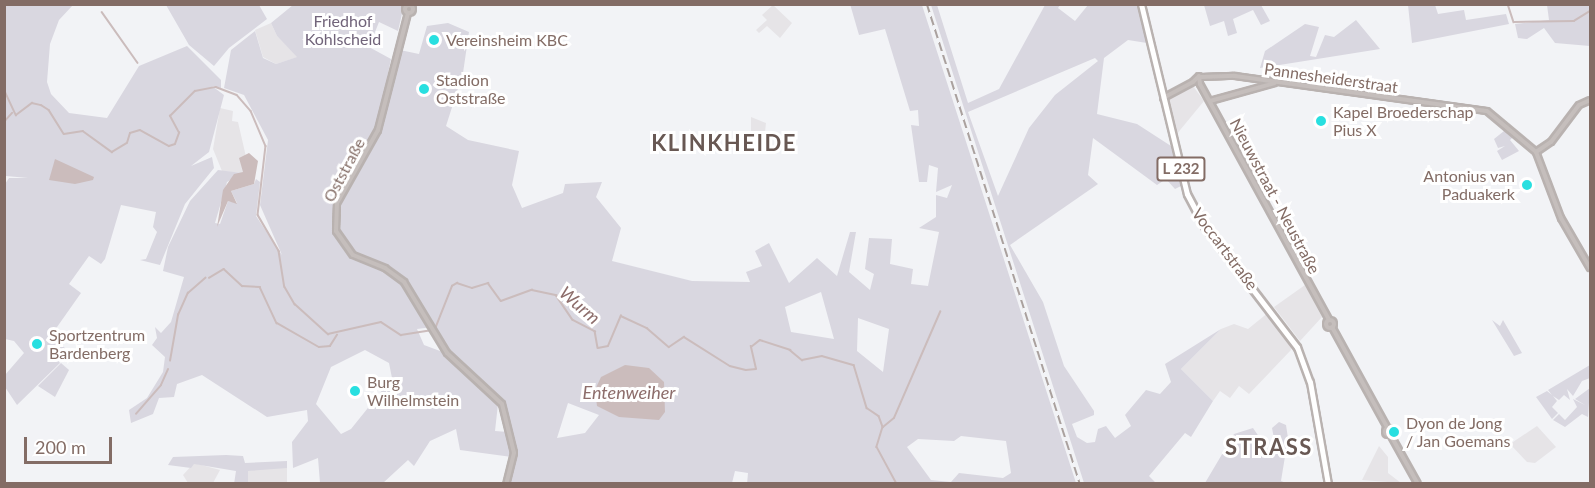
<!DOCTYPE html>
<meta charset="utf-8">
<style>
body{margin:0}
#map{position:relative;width:1595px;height:488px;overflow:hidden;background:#f2f3f6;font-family:Lato,sans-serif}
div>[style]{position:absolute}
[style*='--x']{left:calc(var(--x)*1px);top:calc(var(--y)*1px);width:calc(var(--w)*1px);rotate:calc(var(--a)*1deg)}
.built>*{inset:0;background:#e6e4e7}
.green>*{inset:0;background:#d9d7e0}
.water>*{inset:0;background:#cbbcbc}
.stream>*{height:1.5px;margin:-0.75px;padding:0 0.75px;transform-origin:0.75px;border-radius:0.75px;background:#cbbcbc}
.roads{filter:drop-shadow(2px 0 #b9b2b0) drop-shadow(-2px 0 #b9b2b0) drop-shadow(0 2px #b9b2b0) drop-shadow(0 -2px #b9b2b0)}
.tertiary>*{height:4px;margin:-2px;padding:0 2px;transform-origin:2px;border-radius:2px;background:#c5bebc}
.tertiary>.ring{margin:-2px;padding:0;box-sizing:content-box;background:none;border:4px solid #c5bebc;border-radius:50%}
.primary>*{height:5px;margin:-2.5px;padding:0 2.5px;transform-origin:2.5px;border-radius:2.5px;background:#fff}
.rail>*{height:1.5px;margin-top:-0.75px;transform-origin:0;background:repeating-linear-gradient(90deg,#aaa19e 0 9px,transparent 0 13.5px)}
.dots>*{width:16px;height:16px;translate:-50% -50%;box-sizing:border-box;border:3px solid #fff;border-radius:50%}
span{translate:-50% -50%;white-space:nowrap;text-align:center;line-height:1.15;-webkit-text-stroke:6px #fff;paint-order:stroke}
.shield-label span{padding:2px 4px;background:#fff;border:2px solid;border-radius:4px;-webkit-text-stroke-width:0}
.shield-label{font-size:15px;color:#836c65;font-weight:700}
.park-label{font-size:16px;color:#71647a}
.poi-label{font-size:16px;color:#836c65}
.left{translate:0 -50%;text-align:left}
.right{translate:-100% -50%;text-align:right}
.street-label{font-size:16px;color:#836c65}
.water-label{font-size:18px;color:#8d6d6b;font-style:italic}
.district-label{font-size:22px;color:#685853;font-weight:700;letter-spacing:1.5px}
.frame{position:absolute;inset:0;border:6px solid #836c65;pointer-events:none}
.scale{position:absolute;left:24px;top:437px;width:88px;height:27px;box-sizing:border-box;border:3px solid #836c65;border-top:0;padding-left:8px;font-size:18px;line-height:21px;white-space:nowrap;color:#836c65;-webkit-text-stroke:4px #fff;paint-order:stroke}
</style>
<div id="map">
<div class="built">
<div style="clip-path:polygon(773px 5px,792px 23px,780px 38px,767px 26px,759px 33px,756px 30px,767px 20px,762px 15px)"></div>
<div style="clip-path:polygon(271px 23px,277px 36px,298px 57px,276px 64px,263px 57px,255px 30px)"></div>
<div style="clip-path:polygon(1193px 86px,1204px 101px,1176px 135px,1168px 100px)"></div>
<div style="clip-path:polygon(220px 108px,233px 111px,232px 121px,238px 122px,250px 174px,222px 171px,213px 149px)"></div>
<div style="clip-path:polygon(751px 117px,766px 123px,763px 150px,751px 149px)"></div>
<div style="clip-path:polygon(1305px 285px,1322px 317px,1300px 341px,1274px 307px)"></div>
<div style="clip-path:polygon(1269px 312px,1290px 340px,1291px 350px,1249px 394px,1239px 386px,1230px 398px,1220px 391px,1213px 401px,1181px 369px,1221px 329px,1234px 324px,1248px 329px)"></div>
<div style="clip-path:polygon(1537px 426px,1556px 447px,1535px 463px,1527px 462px,1510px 444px)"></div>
<div style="clip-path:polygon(1379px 446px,1388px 457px,1388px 473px,1401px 483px,1362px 480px)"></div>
<div style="clip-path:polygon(194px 463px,220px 470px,213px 483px,188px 483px,183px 475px)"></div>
<div style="clip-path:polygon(275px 467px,287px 468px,287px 483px,248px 483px,247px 471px)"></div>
</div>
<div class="green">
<div style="clip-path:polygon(evenodd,850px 4px,922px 5px,1076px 483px,747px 484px,748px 473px,735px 471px,732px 483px,508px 483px,516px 451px,507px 410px,495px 394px,490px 397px,498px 404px,495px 431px,508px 432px,511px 457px,460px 450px,456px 429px,430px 441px,414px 466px,408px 460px,383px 483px,320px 483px,318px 458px,293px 468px,292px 442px,308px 421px,307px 410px,267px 417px,202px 375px,177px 384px,174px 397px,159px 398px,153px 414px,131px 423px,129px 410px,147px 398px,163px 372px,165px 357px,152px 345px,157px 338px,155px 327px,161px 333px,171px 322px,184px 277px,163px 271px,168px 247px,190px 201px,218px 170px,242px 173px,227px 182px,215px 223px,220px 224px,228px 201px,237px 203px,231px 191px,254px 184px,256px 179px,260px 182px,256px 216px,282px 255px,260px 205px,268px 140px,244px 95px,224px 88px,231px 50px,255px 31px,263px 58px,276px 64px,297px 57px,277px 36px,271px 23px,293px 5px,404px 5px,398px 31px,379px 22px,369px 47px,391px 59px,380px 112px,385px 113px,400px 50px,419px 54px,427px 26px,448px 23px,469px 32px,463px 73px,446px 126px,468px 140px,519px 151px,512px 185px,522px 208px,563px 193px,565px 184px,602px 182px,596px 197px,621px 228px,612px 261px,692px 281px,750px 282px,746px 272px,762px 266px,755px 251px,769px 243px,789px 283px,817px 258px,837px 276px,850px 232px,856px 232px,849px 272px,870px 290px,874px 274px,865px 269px,869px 238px,892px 239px,890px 264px,913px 269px,911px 284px,928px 286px,939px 232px,919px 228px,936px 217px,936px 195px,947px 198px,952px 185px,936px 192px,938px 168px,929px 165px,927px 182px,919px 182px,911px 125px,919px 126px,918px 110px,910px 111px,885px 29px,859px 35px,850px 4px,821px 292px,834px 339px,791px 332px,785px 307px,821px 292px,850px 4px,858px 318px,889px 329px,883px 372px,857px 351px,858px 318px,850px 4px,433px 327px,448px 354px,424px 345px,417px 329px,433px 327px,850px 4px,365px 350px,389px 363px,392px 378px,351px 429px,341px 434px,316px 404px,331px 367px,365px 350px,850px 4px,568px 403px,599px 415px,585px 433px,557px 438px,568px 403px,850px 4px,961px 436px,1006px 441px,1011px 473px,1003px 478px,959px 473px,951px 482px,931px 480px,907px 447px,918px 439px,954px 441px,961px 436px)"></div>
<div style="clip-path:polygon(4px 5px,73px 5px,59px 20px,50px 44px,47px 82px,51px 94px,69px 113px,107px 118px,139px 66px,187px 46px,221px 80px,221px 88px,212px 86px,224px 95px,209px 152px,191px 166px,212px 157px,214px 168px,185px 204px,160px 265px,140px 260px,146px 259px,157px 232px,153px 227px,156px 212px,121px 205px,105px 259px,101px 264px,89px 256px,69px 284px,81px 293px,50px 337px,65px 348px,57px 359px,60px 363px,17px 405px,5px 387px,5px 375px,24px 353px,14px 341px,5px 339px,5px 184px,9px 178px,28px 178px,6px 176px)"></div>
<div style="clip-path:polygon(166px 5px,259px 5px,267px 19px,229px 48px,214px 66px,189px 45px)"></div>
<div style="clip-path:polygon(evenodd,931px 5px,937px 5px,968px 103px,999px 89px,1045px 5px,1060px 5px,1058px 8px,1075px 21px,1088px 5px,1137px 5px,1147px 43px,1128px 40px,1104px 58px,1097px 114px,1137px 124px,1171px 146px,1181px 186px,1175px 189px,1166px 179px,1157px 185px,1093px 138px,1088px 175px,1098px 184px,1010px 245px,1043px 302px,1064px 366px,1094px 411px,1094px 415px,1072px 424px,1077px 437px,1087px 443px,1095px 442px,1098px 429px,1106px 426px,1115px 438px,1131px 426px,1125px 415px,1146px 390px,1160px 394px,1171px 382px,1165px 364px,1221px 329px,1181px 369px,1213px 401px,1191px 437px,1185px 433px,1149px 476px,1156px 483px,1084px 483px,931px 5px,1095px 58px,1098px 61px,1055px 95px,1029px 128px,998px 196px,968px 112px,1095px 58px)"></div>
<div style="clip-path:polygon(1204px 5px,1261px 5px,1270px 21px,1261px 25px,1253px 10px,1233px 19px,1237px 33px,1228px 36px,1224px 21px,1210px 26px)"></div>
<div style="clip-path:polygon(1408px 5px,1435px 5px,1438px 14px,1464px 10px,1466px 20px,1506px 14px,1509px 24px,1412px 43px)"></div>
<div style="clip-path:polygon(1547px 5px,1590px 5px,1590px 46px,1555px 43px,1544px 28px,1527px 39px,1518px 38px,1515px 24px,1549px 20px)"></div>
<div style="clip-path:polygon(1356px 20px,1380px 49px,1260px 68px,1265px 51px,1305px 24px,1319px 27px,1310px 56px,1316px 57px,1325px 35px,1334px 37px)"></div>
<div style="clip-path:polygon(1509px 127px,1516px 134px,1510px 140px,1519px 151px,1502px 160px,1497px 151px,1505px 146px,1498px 148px,1494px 139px)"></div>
<div style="clip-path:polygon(1492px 320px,1500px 326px,1503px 320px,1522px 353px,1514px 356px)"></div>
<div style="clip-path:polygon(61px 363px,69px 370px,55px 397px,38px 386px)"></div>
<div style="clip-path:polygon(1590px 365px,1590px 378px,1582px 381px,1573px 396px,1567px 389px,1570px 400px,1564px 395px,1559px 400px,1553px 396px,1557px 401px,1552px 407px,1558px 413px,1552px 419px,1536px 397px,1547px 391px,1552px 395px,1548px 390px)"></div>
<div style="clip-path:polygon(1590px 388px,1588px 417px,1582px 414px,1565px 427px,1553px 420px,1559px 414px,1565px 420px,1577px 407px,1573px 399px,1585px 405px,1575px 399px)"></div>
<div style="clip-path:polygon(1279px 422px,1286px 425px,1288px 438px,1281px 481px,1286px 483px,1205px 483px,1234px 434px,1253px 428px,1268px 450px,1275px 444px,1272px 428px)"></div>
<div style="clip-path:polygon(226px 455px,243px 456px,245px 463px,287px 461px,287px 468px,248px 471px,248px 483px,234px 484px,236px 471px,194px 464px,191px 468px,168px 465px,173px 457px)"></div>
</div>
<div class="water">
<div style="clip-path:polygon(249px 153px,258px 161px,254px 184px,231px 191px,237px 204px,228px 201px,217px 227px,223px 190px,234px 174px,243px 172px,239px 158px)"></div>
<div style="clip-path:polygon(55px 159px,94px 177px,93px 180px,75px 184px,49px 180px)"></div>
<div style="clip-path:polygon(625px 365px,649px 368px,664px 382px,665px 412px,659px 420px,619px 417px,597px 406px,595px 390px,601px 377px)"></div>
</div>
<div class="stream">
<div style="--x:1508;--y:4;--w:19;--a:72"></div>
<div style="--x:1514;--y:22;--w:60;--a:-1"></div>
<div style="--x:1574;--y:21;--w:19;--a:-32"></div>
<div style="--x:102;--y:12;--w:62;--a:54.8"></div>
<div style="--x:4;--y:89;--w:29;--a:65"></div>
<div style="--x:16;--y:115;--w:20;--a:-37"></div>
<div style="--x:32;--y:103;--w:9;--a:13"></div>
<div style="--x:41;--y:105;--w:9;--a:32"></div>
<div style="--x:49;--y:110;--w:28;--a:58"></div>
<div style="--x:64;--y:134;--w:19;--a:-9"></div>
<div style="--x:83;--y:131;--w:36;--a:36"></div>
<div style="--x:112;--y:152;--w:17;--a:-31"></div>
<div style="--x:127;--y:143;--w:10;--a:-73"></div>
<div style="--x:130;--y:133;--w:10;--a:-17"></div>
<div style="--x:140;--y:130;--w:33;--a:29"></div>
<div style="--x:169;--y:146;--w:6;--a:-18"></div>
<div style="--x:175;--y:144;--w:12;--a:-70"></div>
<div style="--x:179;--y:133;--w:19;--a:-118"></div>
<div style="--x:170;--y:116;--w:35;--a:-45"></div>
<div style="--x:195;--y:91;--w:21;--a:-11"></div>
<div style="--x:216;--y:87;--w:22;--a:21"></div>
<div style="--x:237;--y:95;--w:21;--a:49"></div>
<div style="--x:251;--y:111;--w:38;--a:67"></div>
<div style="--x:266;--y:146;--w:69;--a:96.6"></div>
<div style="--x:258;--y:215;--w:42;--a:59.7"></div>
<div style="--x:279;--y:251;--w:36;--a:81"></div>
<div style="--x:285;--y:287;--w:20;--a:60"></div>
<div style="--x:295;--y:304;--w:45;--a:42.3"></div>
<div style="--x:328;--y:334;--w:54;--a:-12.8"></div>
<div style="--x:381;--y:322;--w:24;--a:33"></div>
<div style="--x:401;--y:335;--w:30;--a:-9"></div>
<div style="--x:4;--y:122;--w:12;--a:-48"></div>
<div style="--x:209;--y:278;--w:17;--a:-31"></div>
<div style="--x:224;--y:269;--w:25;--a:43"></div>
<div style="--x:242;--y:286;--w:18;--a:3"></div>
<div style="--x:260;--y:287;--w:40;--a:65"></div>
<div style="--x:277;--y:323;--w:48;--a:29.7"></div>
<div style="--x:319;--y:347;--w:11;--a:-5"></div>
<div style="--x:330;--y:346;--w:13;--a:-58"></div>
<div style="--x:435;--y:329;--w:46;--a:-68.4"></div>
<div style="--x:452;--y:286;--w:6;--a:-31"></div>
<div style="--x:457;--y:283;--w:16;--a:18"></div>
<div style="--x:472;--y:288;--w:17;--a:-17"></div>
<div style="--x:488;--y:283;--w:22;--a:54"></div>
<div style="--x:501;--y:301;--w:33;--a:-20"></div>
<div style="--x:532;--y:290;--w:25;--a:12"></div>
<div style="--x:556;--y:295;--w:30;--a:56"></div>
<div style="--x:573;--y:320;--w:25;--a:27"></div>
<div style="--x:595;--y:331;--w:17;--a:80"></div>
<div style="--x:598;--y:348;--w:10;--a:-11"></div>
<div style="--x:608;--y:346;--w:33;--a:-67"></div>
<div style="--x:621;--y:316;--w:29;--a:25"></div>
<div style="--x:647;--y:328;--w:29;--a:41"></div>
<div style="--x:669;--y:347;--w:18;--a:-34"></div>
<div style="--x:684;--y:337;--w:54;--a:32.2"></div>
<div style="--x:730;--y:366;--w:16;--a:14"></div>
<div style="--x:746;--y:370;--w:10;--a:-6"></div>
<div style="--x:756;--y:369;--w:23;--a:-103"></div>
<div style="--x:751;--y:347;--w:11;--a:-38"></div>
<div style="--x:760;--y:340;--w:32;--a:18"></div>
<div style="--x:790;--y:350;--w:16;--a:40"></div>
<div style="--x:802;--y:360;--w:20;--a:-11"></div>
<div style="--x:822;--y:356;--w:33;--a:16"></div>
<div style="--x:854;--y:365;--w:45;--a:73.2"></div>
<div style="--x:867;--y:408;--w:14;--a:34"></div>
<div style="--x:879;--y:416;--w:12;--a:70"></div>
<div style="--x:883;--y:427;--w:21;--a:107"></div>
<div style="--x:877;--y:447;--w:42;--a:61.6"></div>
<div style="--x:170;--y:361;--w:47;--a:-80.1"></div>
<div style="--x:178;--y:315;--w:24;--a:-66"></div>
<div style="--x:188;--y:293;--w:23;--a:-41"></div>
<div style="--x:136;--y:414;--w:38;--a:-49"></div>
<div style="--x:161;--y:385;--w:17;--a:-66"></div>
<div style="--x:883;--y:427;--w:14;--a:-39"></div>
<div style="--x:894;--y:418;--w:116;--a:-66.5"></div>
</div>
<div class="roads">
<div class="tertiary">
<div class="ring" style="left:405px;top:5px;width:4px;height:4px"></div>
<div style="--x:408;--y:13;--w:121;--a:104.4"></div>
<div style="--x:378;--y:130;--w:84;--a:119.3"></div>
<div style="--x:337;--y:203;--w:28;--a:92"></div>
<div style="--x:336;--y:231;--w:29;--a:55"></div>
<div style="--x:353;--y:255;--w:35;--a:22"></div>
<div style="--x:385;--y:268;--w:24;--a:36"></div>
<div style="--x:404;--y:282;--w:83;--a:58.8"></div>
<div style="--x:447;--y:353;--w:75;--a:42.8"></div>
<div style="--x:502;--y:404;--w:50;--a:76.2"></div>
<div style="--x:514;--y:453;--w:32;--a:104"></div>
<div style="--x:1201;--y:77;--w:34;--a:-2"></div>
<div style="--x:1235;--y:76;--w:254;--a:7.9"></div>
<div style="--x:1487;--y:111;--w:64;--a:39.9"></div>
<div style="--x:1536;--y:152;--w:71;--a:69.3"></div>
<div style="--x:1561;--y:218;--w:58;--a:59.9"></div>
<div style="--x:1193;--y:82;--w:8;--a:-45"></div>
<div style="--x:1199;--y:76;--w:8;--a:83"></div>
<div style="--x:1200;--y:84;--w:269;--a:61.3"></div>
<div style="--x:1163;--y:98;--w:34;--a:-28"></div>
<div style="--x:1210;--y:101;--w:67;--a:-15.5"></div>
<div style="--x:1536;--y:152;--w:18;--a:-34"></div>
<div style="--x:1551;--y:142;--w:46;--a:-52.9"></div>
<div style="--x:1579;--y:105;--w:12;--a:-24"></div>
<div class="ring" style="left:1326px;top:320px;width:4px;height:4px"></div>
<div style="--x:1332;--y:327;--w:114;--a:61.2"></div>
<div class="ring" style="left:1384.5px;top:427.5px;width:3px;height:3px"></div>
<div style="--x:1390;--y:434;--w:57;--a:60.8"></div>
</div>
<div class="primary">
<div style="--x:1141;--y:4;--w:195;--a:76.4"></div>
<div style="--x:1187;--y:194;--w:36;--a:62"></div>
<div style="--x:1204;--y:226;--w:153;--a:52.5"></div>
<div style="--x:1297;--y:347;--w:37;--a:70"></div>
<div style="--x:1310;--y:382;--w:104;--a:80"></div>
</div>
</div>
<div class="rail">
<div style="--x:927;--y:4;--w:504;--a:72.32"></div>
</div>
<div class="dots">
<div style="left:434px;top:40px;background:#28dfe0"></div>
<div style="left:424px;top:89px;background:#28dfe0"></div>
<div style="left:1321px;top:121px;background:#28dfe0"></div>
<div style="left:1527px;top:185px;background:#28dfe0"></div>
<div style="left:37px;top:344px;background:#28dfe0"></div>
<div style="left:355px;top:391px;background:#28dfe0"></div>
<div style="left:1394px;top:432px;background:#28dfe0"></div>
</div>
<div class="shield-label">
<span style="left:1181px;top:169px">L 232</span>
</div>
<div class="park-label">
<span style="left:343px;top:30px">Friedhof<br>Kohlscheid</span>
</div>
<div class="poi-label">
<span class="left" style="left:446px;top:40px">Vereinsheim KBC</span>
<span class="left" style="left:436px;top:89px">Stadion<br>Oststraße</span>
<span class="left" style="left:1333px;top:121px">Kapel Broederschap<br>Pius X</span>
<span class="right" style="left:1515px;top:185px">Antonius van<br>Paduakerk</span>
<span class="left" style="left:49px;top:344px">Sportzentrum<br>Bardenberg</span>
<span class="left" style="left:367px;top:391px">Burg<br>Wilhelmstein</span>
<span class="left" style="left:1406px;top:432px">Dyon de Jong<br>/ Jan Goemans</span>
</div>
<div class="street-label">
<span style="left:1331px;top:78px;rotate:8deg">Pannesheiderstraat</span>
<span style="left:344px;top:170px;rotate:-62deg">Oststraße</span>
<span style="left:1275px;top:196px;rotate:62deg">Nieuwstraat - Neustraße</span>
<span style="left:1225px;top:249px;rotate:53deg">Voccartstraße</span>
</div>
<div class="water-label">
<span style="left:580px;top:305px;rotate:41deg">Wurm</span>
<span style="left:629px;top:392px">Entenweiher</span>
</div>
<div class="district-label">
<span style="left:724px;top:143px">KLINKHEIDE</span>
<span style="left:1269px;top:447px">STRASS</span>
</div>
<div class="frame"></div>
<div class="scale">200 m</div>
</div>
